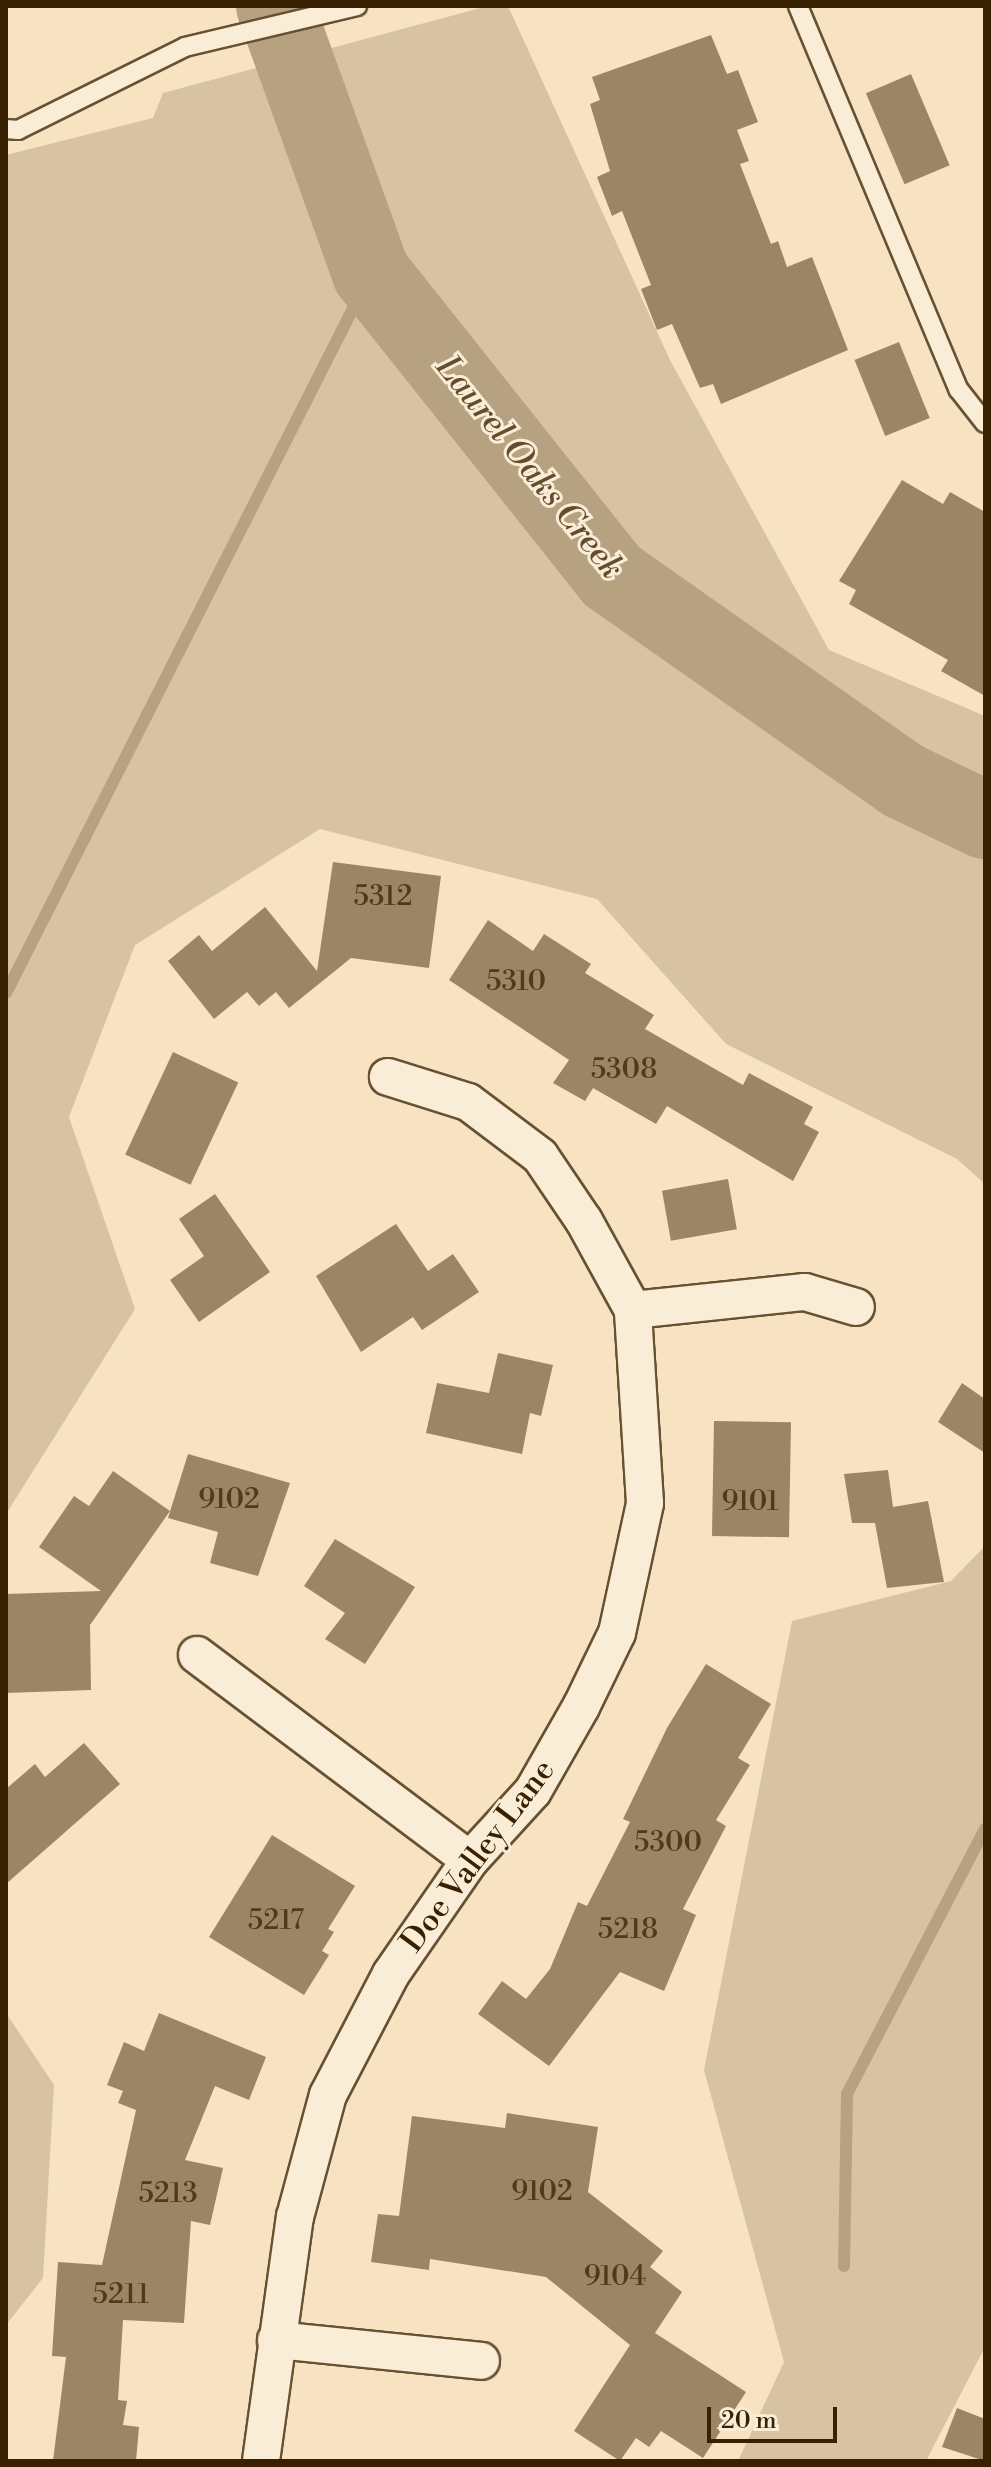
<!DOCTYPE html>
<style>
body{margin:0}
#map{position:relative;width:991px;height:2467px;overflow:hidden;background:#f7e3c2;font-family:"Libre Bodoni",serif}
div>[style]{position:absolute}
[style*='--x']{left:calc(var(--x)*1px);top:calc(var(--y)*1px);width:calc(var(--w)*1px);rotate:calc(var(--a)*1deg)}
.green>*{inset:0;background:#d7c2a1}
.stream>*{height:12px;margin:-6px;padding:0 6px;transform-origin:6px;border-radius:6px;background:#b6a180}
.river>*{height:78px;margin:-39px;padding:0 39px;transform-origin:39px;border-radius:39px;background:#b6a180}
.building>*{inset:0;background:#9b8565;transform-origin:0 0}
.roads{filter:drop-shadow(2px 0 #685130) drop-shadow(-2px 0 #685130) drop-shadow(0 2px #685130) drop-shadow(0 -2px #685130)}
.service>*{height:18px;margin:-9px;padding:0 9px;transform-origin:9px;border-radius:9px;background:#faedd7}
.minor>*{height:36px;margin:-18px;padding:0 18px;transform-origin:18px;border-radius:18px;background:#faedd7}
span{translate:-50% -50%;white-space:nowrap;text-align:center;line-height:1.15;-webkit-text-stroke:6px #faedd7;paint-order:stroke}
.number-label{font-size:28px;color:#513919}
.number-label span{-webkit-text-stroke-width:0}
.street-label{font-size:32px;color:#382000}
.water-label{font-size:34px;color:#644d2d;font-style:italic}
.frame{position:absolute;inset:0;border:8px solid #382000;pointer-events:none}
.scale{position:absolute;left:707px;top:2407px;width:130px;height:36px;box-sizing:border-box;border:4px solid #382000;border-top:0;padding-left:10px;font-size:24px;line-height:28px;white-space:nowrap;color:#382000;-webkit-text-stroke:6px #faedd7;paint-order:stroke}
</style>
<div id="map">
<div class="green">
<div style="clip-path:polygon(488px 6px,508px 6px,670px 360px,829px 650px,985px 716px,985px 1184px,957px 1159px,726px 1044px,597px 899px,320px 829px,135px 945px,69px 1117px,135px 1309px,6px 1514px,6px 155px,153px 118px,163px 93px)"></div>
<div style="clip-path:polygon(985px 1546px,985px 2347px,926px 2461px,738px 2461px,784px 2362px,704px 2070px,792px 1621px,951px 1581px)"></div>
<div style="clip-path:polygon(6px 2013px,54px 2085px,43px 2278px,6px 2325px)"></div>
</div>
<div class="stream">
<div style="--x:6;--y:993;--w:807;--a:-63.12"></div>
<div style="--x:844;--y:2266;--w:172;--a:-89"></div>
<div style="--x:847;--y:2094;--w:299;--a:-62.5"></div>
</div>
<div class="river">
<div style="--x:275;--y:6;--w:284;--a:70.2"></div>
<div style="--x:371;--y:273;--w:387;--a:51.5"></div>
<div style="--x:612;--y:576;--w:357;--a:35.1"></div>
<div style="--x:904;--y:781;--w:90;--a:25.7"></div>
</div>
<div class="building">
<div style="clip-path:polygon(711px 35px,727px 74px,738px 70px,758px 122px,737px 130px,749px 161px,740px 164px,771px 244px,778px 241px,787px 267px,812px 257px,848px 350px,721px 404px,713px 384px,700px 388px,672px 324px,657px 330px,641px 289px,651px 285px,622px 211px,612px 216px,597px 177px,610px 171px,590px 104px,600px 100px,592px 77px)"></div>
<div style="left:911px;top:74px;width:99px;height:49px;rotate:67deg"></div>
<div style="left:899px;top:342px;width:82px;height:48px;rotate:68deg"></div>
<div style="clip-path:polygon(902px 480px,943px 504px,950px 492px,985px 512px,985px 696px,941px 671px,948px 660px,849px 604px,856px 590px,839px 581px)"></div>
<div style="clip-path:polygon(333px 862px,441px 876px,429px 968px,351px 958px,289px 1008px,276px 992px,259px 1006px,247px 992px,214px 1019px,168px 961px,199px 935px,212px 951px,265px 907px,317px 971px)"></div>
<div style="clip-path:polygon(488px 920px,533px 951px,544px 934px,591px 964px,585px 973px,654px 1015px,645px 1029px,743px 1085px,749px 1073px,813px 1107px,804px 1124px,819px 1132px,793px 1181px,667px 1106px,656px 1124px,593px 1088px,585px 1101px,553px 1083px,569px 1060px,449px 980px)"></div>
<div style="left:173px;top:1052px;width:72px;height:113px;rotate:25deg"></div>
<div style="left:728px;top:1179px;width:51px;height:67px;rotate:80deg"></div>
<div style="clip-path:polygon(215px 1194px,270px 1272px,199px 1322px,170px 1280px,204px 1256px,179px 1219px)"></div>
<div style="clip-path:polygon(396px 1224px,428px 1271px,453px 1254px,479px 1292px,422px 1330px,413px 1317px,361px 1352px,316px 1276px)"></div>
<div style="clip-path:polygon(498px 1353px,553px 1365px,541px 1416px,530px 1413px,522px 1454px,426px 1433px,437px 1383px,489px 1393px)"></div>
<div style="clip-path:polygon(962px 1383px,985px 1399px,985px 1453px,938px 1422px)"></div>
<div style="left:714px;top:1421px;width:77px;height:115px;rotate:1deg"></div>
<div style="clip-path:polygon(188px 1454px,290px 1483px,258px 1576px,210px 1563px,218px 1532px,168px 1518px)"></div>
<div style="clip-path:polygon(888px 1470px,893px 1507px,928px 1501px,944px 1582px,887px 1588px,875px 1523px,852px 1523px,844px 1474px)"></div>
<div style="clip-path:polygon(113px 1471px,170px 1511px,90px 1625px,91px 1690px,6px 1693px,6px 1594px,101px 1591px,39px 1547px,74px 1496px,89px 1506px)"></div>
<div style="clip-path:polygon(335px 1539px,415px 1587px,365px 1664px,325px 1639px,345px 1613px,304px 1586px)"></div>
<div style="clip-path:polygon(706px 1664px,771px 1704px,738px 1758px,750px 1765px,716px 1820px,726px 1826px,683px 1909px,696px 1915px,664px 1991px,620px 1972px,549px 2066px,478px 2014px,502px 1981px,526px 1999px,550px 1969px,578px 1902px,587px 1906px,630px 1822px,623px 1819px,667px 1728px)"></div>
<div style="clip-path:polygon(84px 1743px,120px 1784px,6px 1884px,6px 1789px,35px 1764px,45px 1777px)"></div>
<div style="clip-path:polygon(272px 1835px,355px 1886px,328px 1929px,334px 1932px,322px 1951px,329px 1955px,304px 1995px,209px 1937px)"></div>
<div style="clip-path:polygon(159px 2013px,266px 2057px,249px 2100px,215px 2086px,185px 2160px,223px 2168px,210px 2225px,191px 2221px,184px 2323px,123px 2320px,118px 2400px,127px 2401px,123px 2425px,139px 2427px,136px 2461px,53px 2461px,66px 2357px,52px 2356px,58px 2262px,102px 2265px,136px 2110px,118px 2103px,123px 2091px,107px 2085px,124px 2042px,144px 2051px)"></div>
<div style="clip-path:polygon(507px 2113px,598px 2127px,588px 2192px,663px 2251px,650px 2267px,682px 2292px,655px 2333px,746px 2392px,703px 2458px,661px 2431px,649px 2447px,636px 2438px,620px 2461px,574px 2431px,630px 2345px,546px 2277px,430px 2259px,429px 2270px,371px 2262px,378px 2214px,399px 2216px,412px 2116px,505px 2128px)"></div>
<div style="clip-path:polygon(957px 2408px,985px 2419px,985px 2461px,942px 2447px)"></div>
</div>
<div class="roads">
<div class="service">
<div style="--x:798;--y:6;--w:416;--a:67.3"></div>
<div style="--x:959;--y:390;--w:42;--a:51.8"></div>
<div style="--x:6;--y:129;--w:12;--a:5"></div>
<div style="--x:18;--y:130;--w:186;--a:-26.4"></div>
<div style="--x:185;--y:47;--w:177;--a:-13.4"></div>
</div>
<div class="minor">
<div style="--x:633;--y:1310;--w:173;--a:-6"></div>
<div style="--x:805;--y:1292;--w:53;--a:16.4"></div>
<div style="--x:197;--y:1655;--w:341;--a:36.9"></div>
<div style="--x:276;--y:2340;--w:206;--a:5.8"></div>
<div style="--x:261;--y:2461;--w:246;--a:-82.1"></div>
<div style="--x:295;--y:2217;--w:126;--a:-74.9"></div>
<div style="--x:328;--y:2095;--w:136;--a:-62.5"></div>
<div style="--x:391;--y:1974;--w:139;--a:-55.3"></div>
<div style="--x:470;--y:1860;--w:93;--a:-47.6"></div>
<div style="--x:533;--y:1791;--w:97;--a:-60.3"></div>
<div style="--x:581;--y:1707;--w:82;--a:-64.1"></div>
<div style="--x:617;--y:1633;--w:133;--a:-77.8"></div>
<div style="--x:645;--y:1503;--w:193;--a:-93.6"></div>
<div style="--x:633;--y:1310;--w:102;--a:-118.8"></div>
<div style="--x:584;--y:1221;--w:78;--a:-124.1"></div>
<div style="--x:540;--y:1156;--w:90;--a:-143.1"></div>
<div style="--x:468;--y:1102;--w:84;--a:-162.6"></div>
</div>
</div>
<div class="number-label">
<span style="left:383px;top:897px">5312</span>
<span style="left:516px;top:982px">5310</span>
<span style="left:624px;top:1070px">5308</span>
<span style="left:229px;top:1500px">9102</span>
<span style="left:750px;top:1502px">9101</span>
<span style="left:668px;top:1843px">5300</span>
<span style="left:276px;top:1921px">5217</span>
<span style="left:628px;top:1930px">5218</span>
<span style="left:542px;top:2192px">9102</span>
<span style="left:168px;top:2194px">5213</span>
<span style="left:615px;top:2277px">9104</span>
<span style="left:121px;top:2295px">5211</span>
</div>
<div class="street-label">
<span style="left:478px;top:1856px;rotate:-53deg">Doe Valley Lane</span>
</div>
<div class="water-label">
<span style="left:529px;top:468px;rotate:51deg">Laurel Oaks Creek</span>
</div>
<div class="frame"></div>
<div class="scale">20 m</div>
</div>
